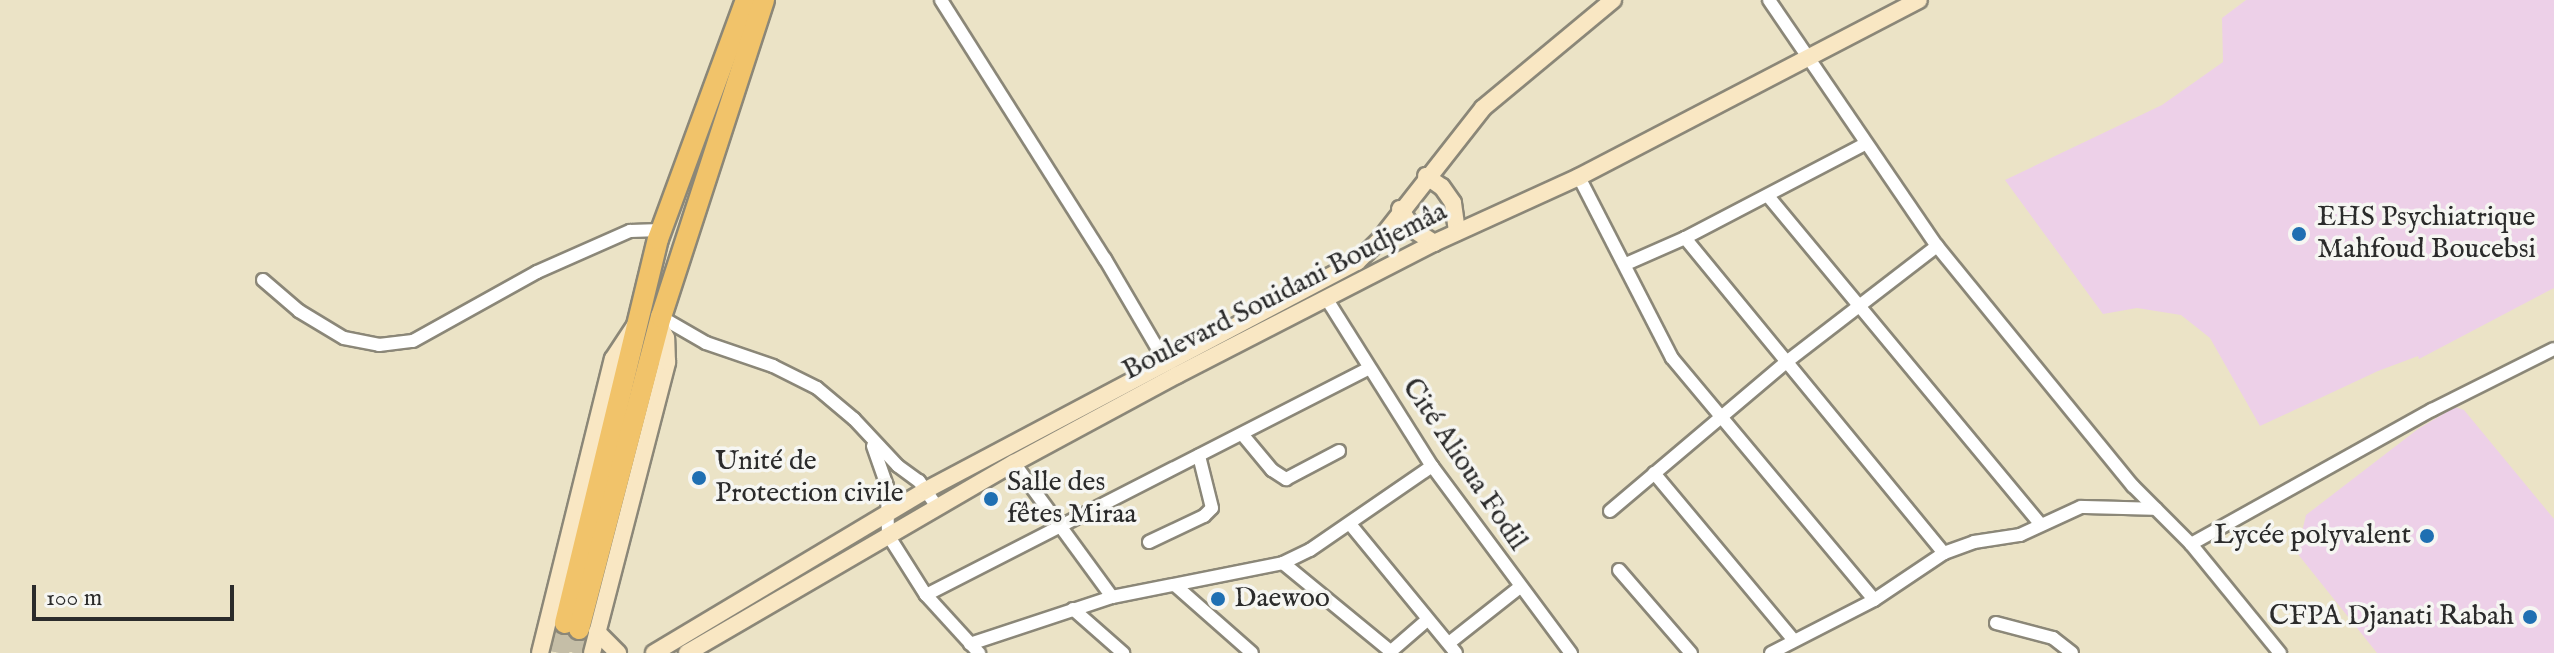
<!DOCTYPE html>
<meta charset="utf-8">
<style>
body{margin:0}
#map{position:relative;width:2554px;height:653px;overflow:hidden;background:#ebe3c6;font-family:"IM FELL English",serif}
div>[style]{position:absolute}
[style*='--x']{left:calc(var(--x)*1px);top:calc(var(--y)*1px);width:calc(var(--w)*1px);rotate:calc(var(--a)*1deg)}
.built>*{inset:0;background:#edd0e8}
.trunk-tunnel>*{height:20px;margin-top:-10px;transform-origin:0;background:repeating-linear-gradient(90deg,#c5bea7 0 20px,transparent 0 30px)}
.roads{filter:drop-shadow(2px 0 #8b8778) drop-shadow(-2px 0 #8b8778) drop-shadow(0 2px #8b8778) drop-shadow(0 -2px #8b8778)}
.minor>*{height:12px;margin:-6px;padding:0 6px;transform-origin:6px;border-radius:6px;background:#fff}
.secondary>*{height:16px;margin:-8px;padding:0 8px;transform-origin:8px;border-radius:8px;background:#f9e7c3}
.trunk>*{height:20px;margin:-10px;padding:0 10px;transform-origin:10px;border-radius:10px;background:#f1c36a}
.dots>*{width:22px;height:22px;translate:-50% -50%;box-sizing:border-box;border:4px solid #f6f6f2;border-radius:50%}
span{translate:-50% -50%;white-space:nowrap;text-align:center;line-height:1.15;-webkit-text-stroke:7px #f6f6f2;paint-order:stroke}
.poi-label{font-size:28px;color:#2b2b2b}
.left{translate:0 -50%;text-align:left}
.right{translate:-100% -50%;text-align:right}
.street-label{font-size:28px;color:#2b2b2b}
.scale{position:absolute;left:32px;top:585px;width:202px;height:36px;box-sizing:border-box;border:4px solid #2b2b2b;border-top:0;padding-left:10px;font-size:24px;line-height:28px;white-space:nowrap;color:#2b2b2b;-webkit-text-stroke:6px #f6f6f2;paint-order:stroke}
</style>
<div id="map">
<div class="built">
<div style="clip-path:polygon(2246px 0,2554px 0,2554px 288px,2419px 359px,2418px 356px,2378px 371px,2260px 426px,2210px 338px,2181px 315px,2137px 308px,2103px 314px,2005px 180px,2162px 105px,2223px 62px,2222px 18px)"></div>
<div style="clip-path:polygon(2455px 407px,2464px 410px,2554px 519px,2554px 653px,2377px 653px,2297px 553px,2306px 515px,2418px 429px)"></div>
</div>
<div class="trunk-tunnel">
<div style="--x:559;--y:653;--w:31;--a:-79"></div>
<div style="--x:574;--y:653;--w:25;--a:-78"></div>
</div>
<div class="roads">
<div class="minor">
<div style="--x:941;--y:0;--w:307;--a:57.7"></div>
<div style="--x:1105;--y:259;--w:121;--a:59.6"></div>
<div style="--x:1769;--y:0;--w:298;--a:55.7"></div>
<div style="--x:1937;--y:246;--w:310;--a:50.8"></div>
<div style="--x:2133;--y:486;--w:82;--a:45"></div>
<div style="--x:2191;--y:544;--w:141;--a:50.8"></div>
<div style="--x:1579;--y:177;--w:203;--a:62.8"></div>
<div style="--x:1672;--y:358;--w:315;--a:50.1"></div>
<div style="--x:1768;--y:196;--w:426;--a:50.3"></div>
<div style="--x:1685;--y:238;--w:408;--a:50.6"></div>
<div style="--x:1626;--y:264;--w:64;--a:-23.8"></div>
<div style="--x:1685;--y:238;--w:203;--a:-27.6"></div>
<div style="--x:263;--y:280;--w:48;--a:40.7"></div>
<div style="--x:299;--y:311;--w:52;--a:31"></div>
<div style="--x:344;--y:338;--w:36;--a:11"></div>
<div style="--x:379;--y:345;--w:34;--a:-7"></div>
<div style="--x:413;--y:341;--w:142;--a:-29.1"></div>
<div style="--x:537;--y:272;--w:102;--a:-23.8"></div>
<div style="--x:630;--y:231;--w:31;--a:-2"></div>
<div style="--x:1326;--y:298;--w:199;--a:57.8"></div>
<div style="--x:1432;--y:466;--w:233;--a:53.4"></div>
<div style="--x:661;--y:317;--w:52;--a:30"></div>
<div style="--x:706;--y:343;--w:71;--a:18.9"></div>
<div style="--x:773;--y:366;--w:49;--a:26.6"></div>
<div style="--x:817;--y:388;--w:48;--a:40"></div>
<div style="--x:854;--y:419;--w:64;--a:46.9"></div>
<div style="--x:898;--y:466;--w:26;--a:36"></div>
<div style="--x:919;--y:481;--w:32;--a:55"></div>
<div style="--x:1242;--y:434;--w:47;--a:50.2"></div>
<div style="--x:1272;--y:470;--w:17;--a:33"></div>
<div style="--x:1286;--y:479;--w:60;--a:-27.8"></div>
<div style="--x:873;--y:446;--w:42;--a:70.7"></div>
<div style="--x:887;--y:486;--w:49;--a:88.8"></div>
<div style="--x:888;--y:535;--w:71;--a:57.7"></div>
<div style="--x:926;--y:595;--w:79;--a:47.6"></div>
<div style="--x:1014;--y:463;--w:166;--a:53.8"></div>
<div style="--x:1654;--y:473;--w:217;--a:50.1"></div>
<div style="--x:1610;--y:511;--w:229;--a:-40.2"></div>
<div style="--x:1785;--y:363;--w:192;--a:-37.6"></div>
<div style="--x:1350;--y:524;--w:167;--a:50.6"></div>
<div style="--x:1149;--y:542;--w:61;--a:-25.3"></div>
<div style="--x:1204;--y:516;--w:11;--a:-45"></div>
<div style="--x:1212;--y:508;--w:54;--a:-104"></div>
<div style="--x:2191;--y:544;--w:276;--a:-29.1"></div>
<div style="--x:2432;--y:410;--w:136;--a:-26.6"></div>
<div style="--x:1283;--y:563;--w:139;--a:39.4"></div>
<div style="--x:1619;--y:570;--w:110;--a:49.1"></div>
<div style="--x:1176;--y:586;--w:101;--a:41.4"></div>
<div style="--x:926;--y:595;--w:498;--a:-27.1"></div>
<div style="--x:1073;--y:609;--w:67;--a:41.3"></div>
<div style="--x:1996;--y:623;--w:59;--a:14.7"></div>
<div style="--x:2053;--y:638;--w:24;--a:38"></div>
<div style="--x:1449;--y:643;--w:90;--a:-38.3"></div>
<div style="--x:970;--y:644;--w:150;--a:-18.3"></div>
<div style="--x:1112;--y:597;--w:174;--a:-11.2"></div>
<div style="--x:1283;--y:563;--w:30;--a:-26"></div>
<div style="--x:1310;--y:550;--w:148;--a:-34.5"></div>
<div style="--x:1389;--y:653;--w:50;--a:-41"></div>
<div style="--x:1771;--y:653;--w:116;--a:-27.2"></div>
<div style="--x:1874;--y:600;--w:84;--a:-33.9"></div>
<div style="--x:1944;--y:553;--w:32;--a:-20"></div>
<div style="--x:1974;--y:542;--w:47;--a:-8.7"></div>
<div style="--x:2020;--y:535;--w:67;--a:-24.7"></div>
<div style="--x:2081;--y:507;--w:75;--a:1.5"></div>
</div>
<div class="secondary">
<div style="--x:1426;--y:176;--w:19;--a:35"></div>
<div style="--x:1442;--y:187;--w:19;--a:55"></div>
<div style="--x:1453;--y:203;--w:29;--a:82"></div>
<div style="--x:1400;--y:209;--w:25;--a:56"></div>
<div style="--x:1414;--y:230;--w:24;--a:33"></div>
<div style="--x:597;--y:632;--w:30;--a:45"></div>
<div style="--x:540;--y:653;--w:303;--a:-76.1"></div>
<div style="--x:613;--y:359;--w:42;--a:-56.7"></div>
<div style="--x:592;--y:653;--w:301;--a:-75.5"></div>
<div style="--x:667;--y:362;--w:24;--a:-92"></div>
<div style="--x:666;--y:338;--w:16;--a:-117"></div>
<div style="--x:654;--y:653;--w:317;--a:-30.9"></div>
<div style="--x:926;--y:490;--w:488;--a:-27.9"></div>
<div style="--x:1357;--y:262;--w:29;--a:-44"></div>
<div style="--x:1378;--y:242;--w:170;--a:-51.9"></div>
<div style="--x:1483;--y:108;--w:169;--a:-39.7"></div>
<div style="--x:687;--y:653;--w:378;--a:-30.2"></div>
<div style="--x:1014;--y:463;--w:185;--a:-28.4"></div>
<div style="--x:1177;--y:375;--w:289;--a:-27.2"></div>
<div style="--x:1434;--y:243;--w:159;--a:-24.5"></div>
<div style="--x:1579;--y:177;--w:383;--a:-27.5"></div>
</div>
<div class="trunk">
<div style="--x:565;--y:623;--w:395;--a:-76.4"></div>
<div style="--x:658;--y:239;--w:255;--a:-69.8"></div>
<div style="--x:579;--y:629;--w:323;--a:-75.3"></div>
<div style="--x:661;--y:317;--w:333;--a:-72"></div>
</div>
</div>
<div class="dots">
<div style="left:2299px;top:234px;background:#1f6fb2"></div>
<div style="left:699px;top:478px;background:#1f6fb2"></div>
<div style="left:991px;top:499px;background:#1f6fb2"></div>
<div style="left:2427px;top:536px;background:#1f6fb2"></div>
<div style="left:1218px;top:599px;background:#1f6fb2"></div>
<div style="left:2530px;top:617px;background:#1f6fb2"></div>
</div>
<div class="poi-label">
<span class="left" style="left:2317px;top:234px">EHS Psychiatrique<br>Mahfoud Boucebsi</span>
<span class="left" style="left:715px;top:478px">Unité de<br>Protection civile</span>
<span class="left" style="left:1007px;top:499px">Salle des<br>fêtes Miraa</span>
<span class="right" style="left:2411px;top:536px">Lycée polyvalent</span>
<span class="left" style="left:1234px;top:599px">Daewoo</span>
<span class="right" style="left:2514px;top:617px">CFPA Djanati Rabah</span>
</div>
<div class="street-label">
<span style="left:1285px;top:292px;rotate:-27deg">Boulevard Souidani Boudjemâa</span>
<span style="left:1464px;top:465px;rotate:56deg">Cité Alioua Fodil</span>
</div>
<div class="scale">100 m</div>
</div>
